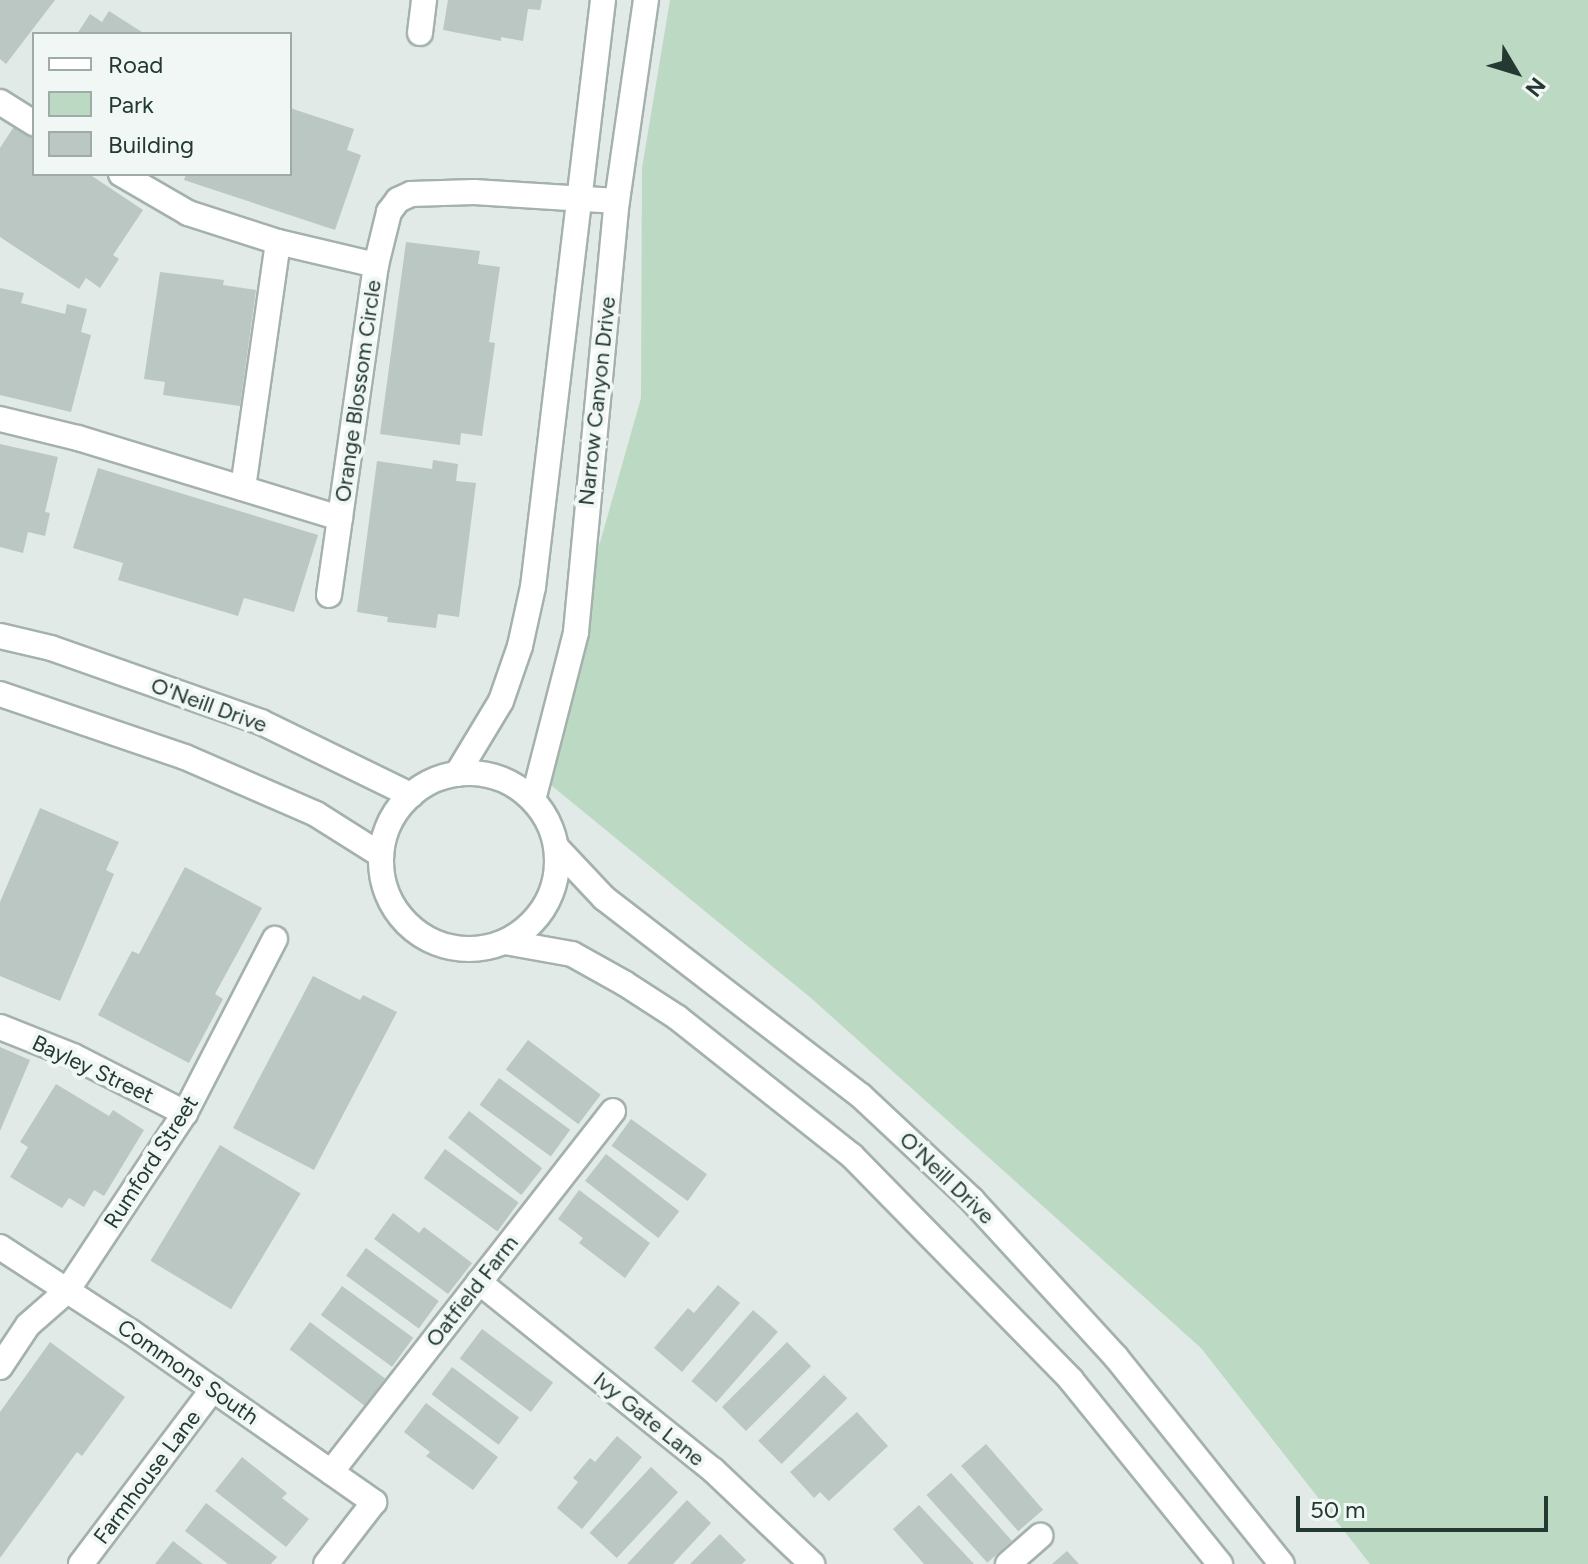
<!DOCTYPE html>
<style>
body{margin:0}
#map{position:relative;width:1588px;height:1564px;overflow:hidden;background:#e1eae6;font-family:Figtree,sans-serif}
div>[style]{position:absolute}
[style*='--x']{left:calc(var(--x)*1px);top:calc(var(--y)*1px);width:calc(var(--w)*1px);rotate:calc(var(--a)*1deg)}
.green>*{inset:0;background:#bcd9c3}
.building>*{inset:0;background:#bac7c2;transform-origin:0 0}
.roads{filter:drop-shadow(2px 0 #a4b1ac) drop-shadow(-2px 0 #a4b1ac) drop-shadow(0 2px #a4b1ac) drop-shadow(0 -2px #a4b1ac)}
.minor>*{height:24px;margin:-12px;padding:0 12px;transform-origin:12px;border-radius:12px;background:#fff}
.tertiary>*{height:24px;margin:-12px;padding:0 12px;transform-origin:12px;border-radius:12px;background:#fff}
.secondary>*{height:24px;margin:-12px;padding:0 12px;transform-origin:12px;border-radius:12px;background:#fff}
.secondary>.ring{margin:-12px;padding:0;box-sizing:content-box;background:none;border:24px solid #fff;border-radius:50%}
span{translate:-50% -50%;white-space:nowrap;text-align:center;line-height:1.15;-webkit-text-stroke:8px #f1f7f4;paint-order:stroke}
.street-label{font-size:22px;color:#233932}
.legend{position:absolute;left:32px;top:32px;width:260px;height:144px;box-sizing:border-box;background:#f1f7f4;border:2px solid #9faba6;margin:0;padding:10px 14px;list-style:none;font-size:24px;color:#233932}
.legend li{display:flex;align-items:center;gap:16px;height:40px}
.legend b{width:40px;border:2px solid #9faba6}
.north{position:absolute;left:1476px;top:32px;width:80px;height:80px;-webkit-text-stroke:6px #f1f7f4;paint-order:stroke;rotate:128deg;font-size:22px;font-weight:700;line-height:32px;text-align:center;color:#233932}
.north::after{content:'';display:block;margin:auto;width:28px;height:36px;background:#233932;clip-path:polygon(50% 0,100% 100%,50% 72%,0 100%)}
.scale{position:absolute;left:1296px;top:1496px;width:252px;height:36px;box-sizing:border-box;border:4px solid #233932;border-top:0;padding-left:10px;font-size:24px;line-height:28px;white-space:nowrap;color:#233932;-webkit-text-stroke:6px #f1f7f4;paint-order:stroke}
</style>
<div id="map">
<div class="green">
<div style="clip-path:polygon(670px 0,1588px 0,1588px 1564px,1370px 1564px,1201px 1348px,811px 998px,535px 772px,641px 398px,642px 168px)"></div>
</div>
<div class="building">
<div style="clip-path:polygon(0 0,55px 0,6px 64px,0 59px)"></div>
<div style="clip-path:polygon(448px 0,542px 0,540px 10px,528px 9px,523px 41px,501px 37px,501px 41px,443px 30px)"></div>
<div style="clip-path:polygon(109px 11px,145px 34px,77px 34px,90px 14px,102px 22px)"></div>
<div style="clip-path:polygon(290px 108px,354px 129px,347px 150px,361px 155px,335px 230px,184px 180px,186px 174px,290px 174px)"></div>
<div style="clip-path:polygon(15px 125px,34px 138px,34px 174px,89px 174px,143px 210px,113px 255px,119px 259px,100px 288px,86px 278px,79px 289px,0 237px,0 148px)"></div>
<div style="clip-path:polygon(406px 242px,480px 251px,478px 264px,500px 267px,489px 342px,495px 343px,482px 436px,461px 433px,460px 445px,380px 434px)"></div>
<div style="clip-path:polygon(160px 272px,224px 280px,223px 285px,256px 290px,240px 406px,163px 395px,165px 382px,144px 379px)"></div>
<div style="clip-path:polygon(0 288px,24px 293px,21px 303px,65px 314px,67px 304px,87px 309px,81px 332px,91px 335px,71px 412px,0 395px)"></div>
<div style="clip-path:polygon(0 444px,58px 457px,45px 512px,50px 513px,45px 536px,28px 532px,23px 553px,0 547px)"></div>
<div style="clip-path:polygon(433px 460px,458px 464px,456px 481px,476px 483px,459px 617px,438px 614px,436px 628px,387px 622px,388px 617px,357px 612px,377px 461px,432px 469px)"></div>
<div style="clip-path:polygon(98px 468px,318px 535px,294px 612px,244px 598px,238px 616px,118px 580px,123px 563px,73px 548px)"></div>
<div style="clip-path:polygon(40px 808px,119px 842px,106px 870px,114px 874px,60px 1001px,0 976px,0 902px)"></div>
<div style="clip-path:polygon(185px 867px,262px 908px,215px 994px,223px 999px,189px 1063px,98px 1015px,132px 951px,139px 954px)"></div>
<div style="clip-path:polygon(313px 976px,360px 1000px,363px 995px,397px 1012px,314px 1170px,233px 1128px)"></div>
<div style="left:528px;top:1040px;width:91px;height:37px;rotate:37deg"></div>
<div style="clip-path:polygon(0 1047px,30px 1060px,0 1131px)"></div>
<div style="left:499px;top:1078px;width:88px;height:33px;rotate:36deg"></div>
<div style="clip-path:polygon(56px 1084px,109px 1116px,113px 1110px,144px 1130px,104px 1196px,94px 1190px,84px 1207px,69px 1198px,62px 1208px,10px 1177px,28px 1147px,20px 1142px)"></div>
<div style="left:469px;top:1111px;width:93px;height:34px;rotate:38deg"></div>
<div style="left:631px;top:1119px;width:94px;height:33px;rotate:36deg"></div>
<div style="left:220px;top:1145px;width:94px;height:135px;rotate:31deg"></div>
<div style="left:445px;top:1149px;width:91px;height:36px;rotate:36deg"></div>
<div style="left:606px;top:1154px;width:93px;height:34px;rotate:38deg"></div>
<div style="clip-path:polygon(579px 1190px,650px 1243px,625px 1278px,579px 1243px,583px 1238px,558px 1219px)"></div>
<div style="clip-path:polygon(393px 1213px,419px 1233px,424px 1227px,472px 1263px,448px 1294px,374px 1239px)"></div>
<div style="left:366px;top:1248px;width:90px;height:34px;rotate:36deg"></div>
<div style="clip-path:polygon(718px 1285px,740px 1303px,682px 1372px,654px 1348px,688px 1308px,694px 1313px)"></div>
<div style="left:342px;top:1286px;width:88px;height:36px;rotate:36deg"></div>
<div style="left:753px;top:1310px;width:33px;height:94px;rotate:41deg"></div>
<div style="left:310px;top:1322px;width:94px;height:34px;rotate:37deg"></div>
<div style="left:482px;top:1329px;width:89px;height:37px;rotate:37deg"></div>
<div style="clip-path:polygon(50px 1342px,125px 1397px,82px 1456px,77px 1452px,0 1558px,0 1412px)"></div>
<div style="left:787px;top:1342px;width:34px;height:92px;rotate:45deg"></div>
<div style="left:452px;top:1367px;width:84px;height:34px;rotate:37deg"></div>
<div style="left:824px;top:1375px;width:33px;height:93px;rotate:45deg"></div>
<div style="clip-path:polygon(426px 1403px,498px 1457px,473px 1490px,426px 1456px,430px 1452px,404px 1432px)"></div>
<div style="clip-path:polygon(857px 1412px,888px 1446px,829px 1501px,820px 1492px,814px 1498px,790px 1472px)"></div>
<div style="clip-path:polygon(617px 1436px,642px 1457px,582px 1529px,557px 1508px,578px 1482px,573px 1478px,590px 1458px,595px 1462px)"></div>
<div style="left:986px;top:1444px;width:87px;height:33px;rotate:49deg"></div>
<div style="clip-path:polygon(242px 1457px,287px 1493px,282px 1498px,309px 1519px,286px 1547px,215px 1491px)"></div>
<div style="left:651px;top:1467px;width:37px;height:90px;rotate:43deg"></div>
<div style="left:951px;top:1473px;width:91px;height:33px;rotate:48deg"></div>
<div style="clip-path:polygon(687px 1500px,711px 1523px,673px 1564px,627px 1564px)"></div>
<div style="clip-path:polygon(206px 1503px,277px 1557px,271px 1564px,228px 1564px,185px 1531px)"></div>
<div style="clip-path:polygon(919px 1505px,974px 1564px,924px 1564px,893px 1529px)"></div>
<div style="clip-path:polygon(720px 1534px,746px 1560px,742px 1564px,690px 1564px)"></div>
<div style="clip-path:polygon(173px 1541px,203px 1564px,155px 1564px)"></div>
<div style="clip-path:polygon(1067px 1551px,1079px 1564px,1052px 1564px)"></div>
</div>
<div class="roads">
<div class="minor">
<div style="--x:420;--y:33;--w:33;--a:-83"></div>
<div style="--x:0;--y:102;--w:40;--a:32"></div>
<div style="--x:121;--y:174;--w:78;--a:30.2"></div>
<div style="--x:188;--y:213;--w:95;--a:17.9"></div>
<div style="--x:278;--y:242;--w:101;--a:13.2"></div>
<div style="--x:0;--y:419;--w:80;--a:13.7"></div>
<div style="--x:78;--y:438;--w:274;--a:17"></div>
<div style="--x:243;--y:488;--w:248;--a:-81.9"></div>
<div style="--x:329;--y:595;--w:333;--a:-81.9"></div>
<div style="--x:376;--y:265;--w:55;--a:-76.2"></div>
<div style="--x:389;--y:212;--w:15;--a:-53"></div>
<div style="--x:398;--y:200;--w:14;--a:-25"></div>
<div style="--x:411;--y:194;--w:63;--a:-1.8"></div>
<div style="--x:474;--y:192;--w:143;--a:3.6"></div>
<div style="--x:0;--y:1027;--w:79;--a:21.7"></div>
<div style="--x:73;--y:1056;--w:126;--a:27"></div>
<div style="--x:0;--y:1247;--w:156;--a:33"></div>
<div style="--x:131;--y:1332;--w:297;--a:35"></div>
<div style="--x:374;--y:1502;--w:78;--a:127.7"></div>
<div style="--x:479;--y:1282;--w:300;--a:38.8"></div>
<div style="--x:713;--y:1470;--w:137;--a:43.5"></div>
<div style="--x:0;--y:1367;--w:50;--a:-56.3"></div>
<div style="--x:28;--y:1325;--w:52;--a:-41.1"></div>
<div style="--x:67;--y:1291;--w:214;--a:-56.5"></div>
<div style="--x:185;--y:1113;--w:196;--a:-62.7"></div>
<div style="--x:331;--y:1472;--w:458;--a:-52"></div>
<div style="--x:81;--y:1564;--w:219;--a:-53"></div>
<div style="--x:1008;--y:1564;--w:43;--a:-41.2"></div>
</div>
<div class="tertiary">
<div style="--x:457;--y:774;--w:85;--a:-58.9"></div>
<div style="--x:501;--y:701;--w:58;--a:-70.9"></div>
<div style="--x:520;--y:646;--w:60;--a:-77.6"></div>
<div style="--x:533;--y:587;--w:591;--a:-83.2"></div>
<div style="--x:533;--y:800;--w:173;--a:-75.6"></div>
<div style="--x:576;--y:632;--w:433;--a:-84.6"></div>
<div style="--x:617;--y:201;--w:203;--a:-81.8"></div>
</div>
<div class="secondary">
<div style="--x:0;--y:636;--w:52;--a:13.2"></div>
<div style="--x:51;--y:648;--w:223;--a:19.4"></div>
<div style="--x:261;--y:722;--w:167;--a:26"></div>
<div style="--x:0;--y:694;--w:195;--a:18.8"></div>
<div style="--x:185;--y:757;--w:143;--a:23.5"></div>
<div style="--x:316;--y:814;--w:77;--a:32.2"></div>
<div class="ring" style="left:381px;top:773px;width:152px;height:152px"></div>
<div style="--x:557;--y:848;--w:69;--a:46.8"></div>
<div style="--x:604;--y:898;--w:324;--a:37.6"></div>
<div style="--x:861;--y:1096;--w:152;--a:43.1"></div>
<div style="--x:972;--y:1200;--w:213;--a:47.5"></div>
<div style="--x:1116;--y:1357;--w:265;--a:51.3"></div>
<div style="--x:505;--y:942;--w:68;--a:10.2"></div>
<div style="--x:572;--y:954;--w:60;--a:29.1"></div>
<div style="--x:624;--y:983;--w:64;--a:32.9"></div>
<div style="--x:678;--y:1018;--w:222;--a:38.4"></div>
<div style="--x:852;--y:1156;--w:313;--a:45.6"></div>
<div style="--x:1071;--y:1380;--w:237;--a:51"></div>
</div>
</div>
<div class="street-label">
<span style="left:358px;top:391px;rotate:-82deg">Orange Blossom Circle</span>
<span style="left:597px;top:401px;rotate:-84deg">Narrow Canyon Drive</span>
<span style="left:209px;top:705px;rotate:20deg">O'Neill Drive</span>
<span style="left:93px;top:1069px;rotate:25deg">Bayley Street</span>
<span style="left:151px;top:1162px;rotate:-57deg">Rumford Street</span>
<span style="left:947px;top:1178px;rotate:44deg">O'Neill Drive</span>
<span style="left:472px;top:1291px;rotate:-52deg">Oatfield Farm</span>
<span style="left:188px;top:1372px;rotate:35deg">Commons South</span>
<span style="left:649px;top:1419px;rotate:39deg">Ivy Gate Lane</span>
<span style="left:147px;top:1477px;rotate:-53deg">Farmhouse Lane</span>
</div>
<ul class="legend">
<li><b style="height:10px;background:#fff"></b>Road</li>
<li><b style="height:22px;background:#bcd9c3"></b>Park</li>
<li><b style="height:22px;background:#bac7c2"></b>Building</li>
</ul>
<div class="north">N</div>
<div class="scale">50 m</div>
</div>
